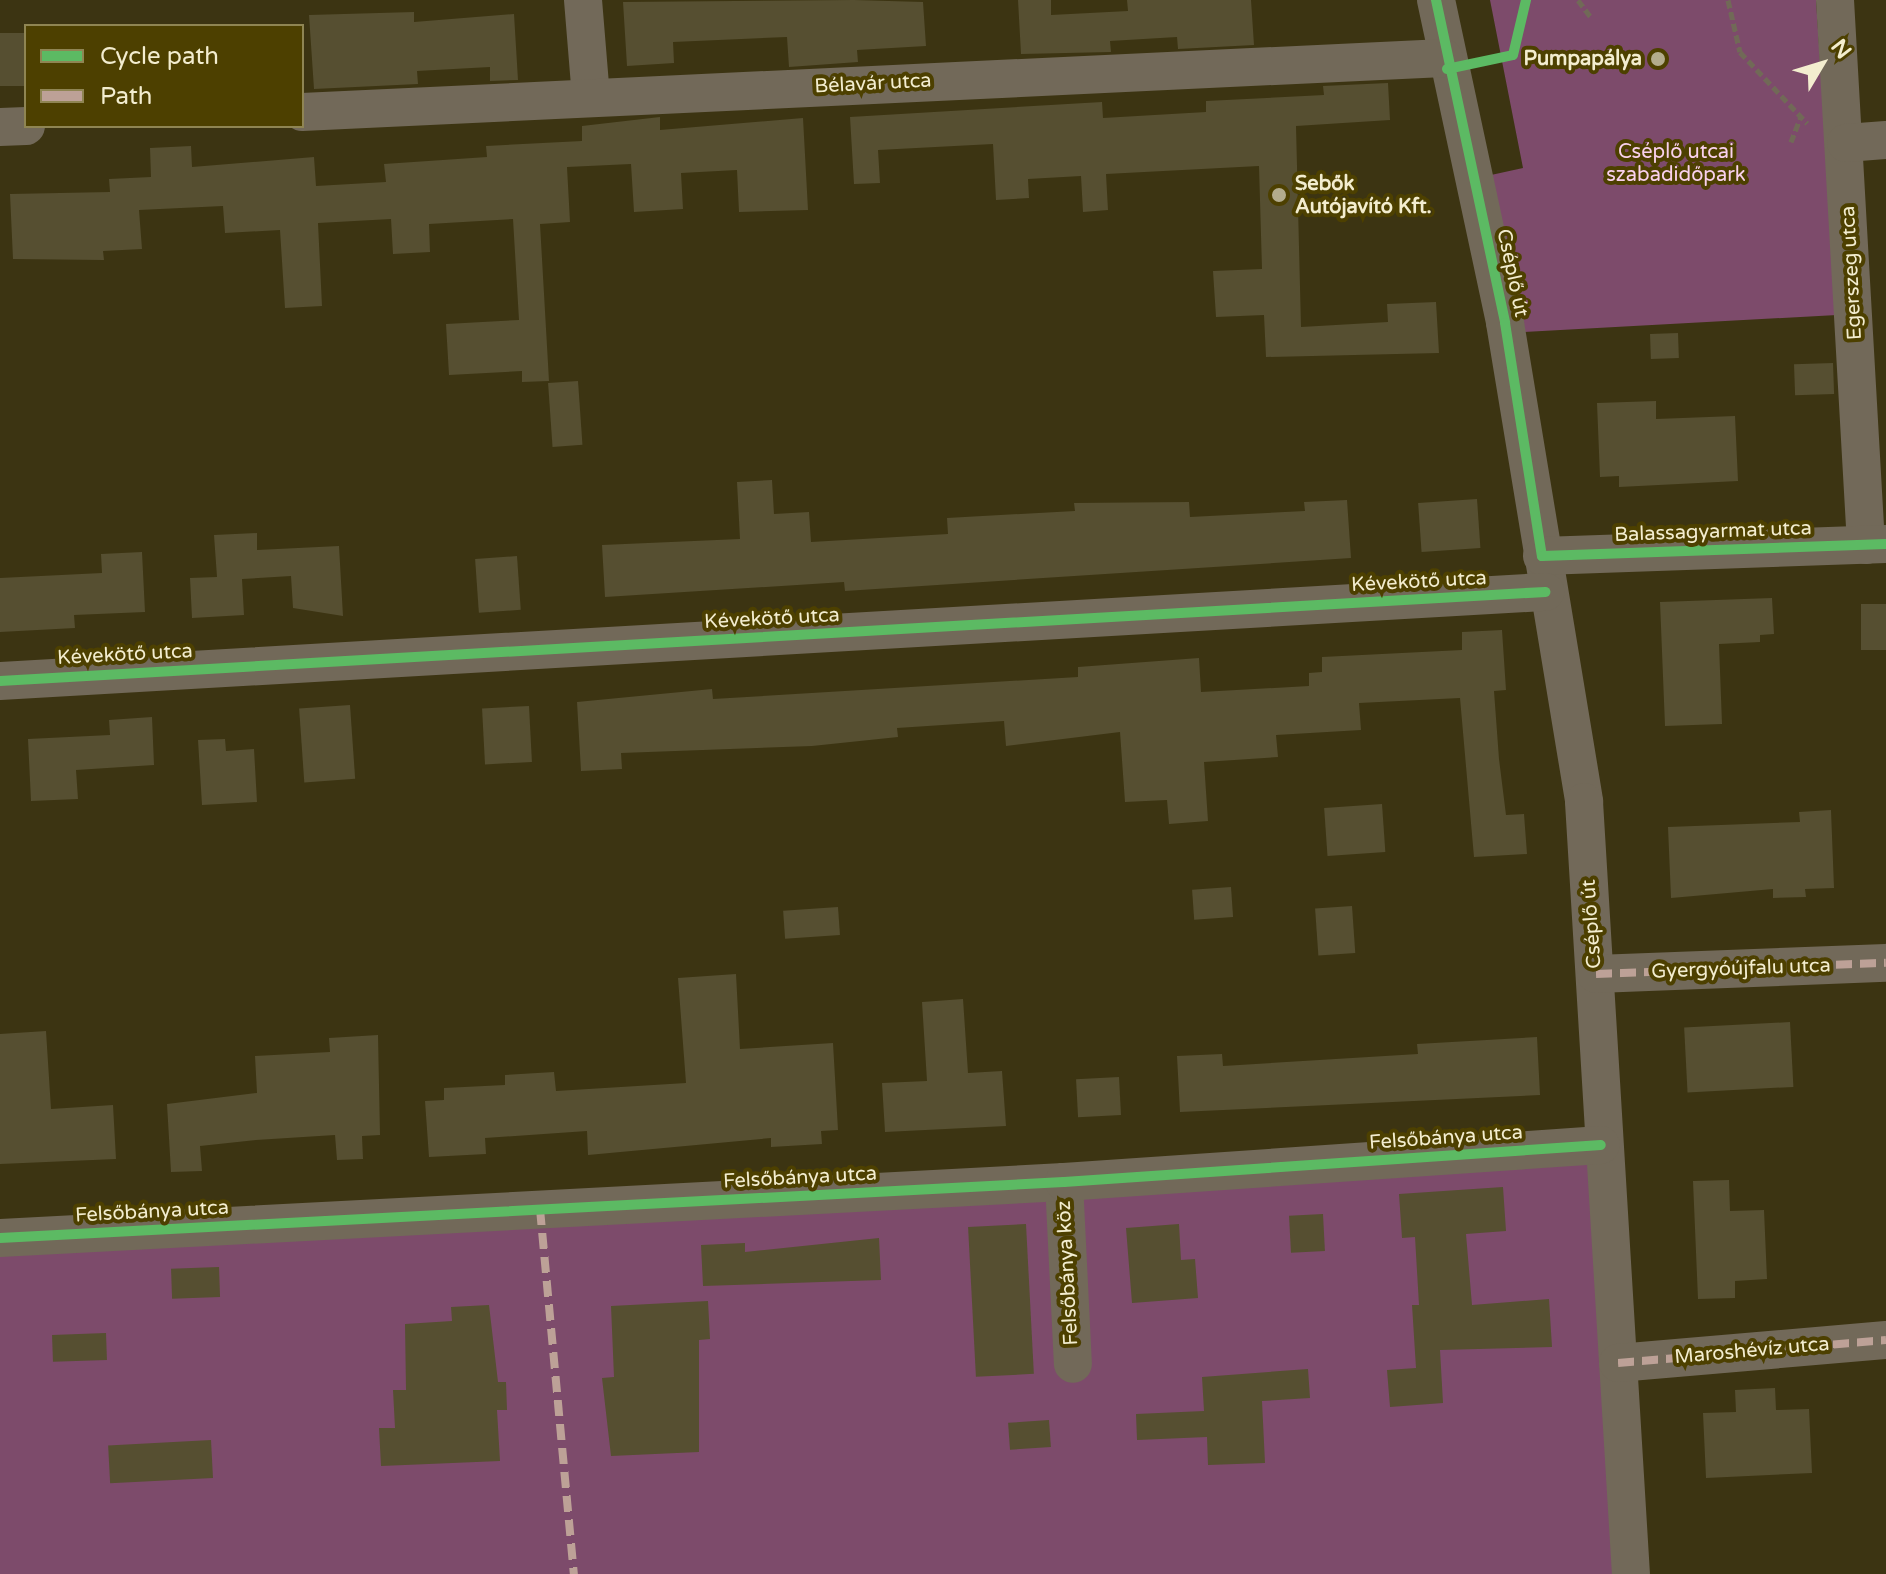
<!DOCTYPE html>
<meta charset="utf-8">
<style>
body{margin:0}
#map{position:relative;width:1886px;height:1574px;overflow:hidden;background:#3c3412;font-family:"Varela Round",sans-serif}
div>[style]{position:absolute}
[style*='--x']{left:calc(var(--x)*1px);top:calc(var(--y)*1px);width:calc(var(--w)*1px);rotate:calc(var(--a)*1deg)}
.green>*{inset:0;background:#7d4b6b}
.building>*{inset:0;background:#564f31;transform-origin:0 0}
.path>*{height:5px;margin-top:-2.5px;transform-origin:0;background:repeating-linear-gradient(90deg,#716957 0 8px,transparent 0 12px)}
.minor>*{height:38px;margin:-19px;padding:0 19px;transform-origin:19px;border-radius:19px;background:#726959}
.quiet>*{height:8px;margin-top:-4px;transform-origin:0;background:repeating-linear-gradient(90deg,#bda197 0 16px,transparent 0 24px)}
.cycleway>*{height:10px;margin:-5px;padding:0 5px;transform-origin:5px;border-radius:5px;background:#5cba63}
.dots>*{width:22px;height:22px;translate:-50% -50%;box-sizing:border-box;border:4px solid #4d4000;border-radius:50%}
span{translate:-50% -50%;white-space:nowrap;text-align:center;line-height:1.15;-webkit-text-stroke:8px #4d4000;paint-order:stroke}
.poi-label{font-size:20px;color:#f3edcf;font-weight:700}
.right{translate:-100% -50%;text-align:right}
.left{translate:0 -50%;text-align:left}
.street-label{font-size:20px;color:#f3edcf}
.park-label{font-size:20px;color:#f9d1ed}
.legend{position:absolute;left:24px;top:24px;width:280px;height:104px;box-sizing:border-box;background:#4d4000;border:2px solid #8f8553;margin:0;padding:10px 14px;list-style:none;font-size:24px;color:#f3edcf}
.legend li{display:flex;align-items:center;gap:16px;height:40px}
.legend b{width:40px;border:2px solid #8f8553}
.north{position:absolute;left:1782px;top:24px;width:80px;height:80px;-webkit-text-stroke:6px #4d4000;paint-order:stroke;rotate:52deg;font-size:22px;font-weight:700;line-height:32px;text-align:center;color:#f3edcf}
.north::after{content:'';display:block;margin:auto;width:28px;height:36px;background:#f3edcf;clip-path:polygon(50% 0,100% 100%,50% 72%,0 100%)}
</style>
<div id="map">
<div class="green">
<div style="clip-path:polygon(1490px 0,1816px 0,1837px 315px,1522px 332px,1491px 175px,1523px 168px)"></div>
<div style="clip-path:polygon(1601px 1145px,1631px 1574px,0 1574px,0 1238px)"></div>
</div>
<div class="building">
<div style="clip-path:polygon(854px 0,923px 2px,926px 46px,857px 50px,858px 62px,789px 67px,787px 37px,673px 42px,674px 63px,627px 66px,623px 2px)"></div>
<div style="clip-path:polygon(1018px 0,1051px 0,1051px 15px,1128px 11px,1127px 0,1251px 0,1254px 45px,1178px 49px,1177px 37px,1110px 41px,1111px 52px,1021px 54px)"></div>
<div style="clip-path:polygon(414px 12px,414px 22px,514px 14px,518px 80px,490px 81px,490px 67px,417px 71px,418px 84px,314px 89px,309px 15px)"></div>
<div style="left:26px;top:33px;width:53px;height:26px;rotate:90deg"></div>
<div style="clip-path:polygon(1388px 83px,1390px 120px,1296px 126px,1301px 327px,1388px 322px,1387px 304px,1436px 302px,1439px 353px,1266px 357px,1264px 315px,1216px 317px,1213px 271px,1262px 269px,1259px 166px,1106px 174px,1108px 210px,1083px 212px,1081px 176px,1028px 179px,1029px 198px,996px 200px,993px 144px,878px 150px,880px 183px,854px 184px,850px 117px,1102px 102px,1103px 118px,1206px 112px,1206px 101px,1324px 95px,1323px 86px)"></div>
<div style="clip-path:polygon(660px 117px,660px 130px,803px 118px,808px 210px,739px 212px,737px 170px,681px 173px,683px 209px,634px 212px,631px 164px,567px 167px,570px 222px,540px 224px,549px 381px,522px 382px,522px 371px,449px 375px,446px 324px,519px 320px,513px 219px,429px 224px,430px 252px,393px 254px,391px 219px,318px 223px,322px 306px,285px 308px,280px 230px,225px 233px,223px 206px,139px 210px,142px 249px,103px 251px,104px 260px,13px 259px,10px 194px,110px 192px,109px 179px,151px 177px,150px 148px,191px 146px,192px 167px,314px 157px,316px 186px,386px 182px,384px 164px,487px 157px,486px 146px,582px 141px,582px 126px)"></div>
<div style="left:1678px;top:333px;width:25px;height:28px;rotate:88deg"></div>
<div style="left:1833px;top:363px;width:31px;height:39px;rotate:88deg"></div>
<div style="left:578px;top:381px;width:64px;height:30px;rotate:86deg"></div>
<div style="clip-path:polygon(1656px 401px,1656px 419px,1735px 416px,1738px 481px,1619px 487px,1619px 476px,1600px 477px,1597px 403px)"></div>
<div style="clip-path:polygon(772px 480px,774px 514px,809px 512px,811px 542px,948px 534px,947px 518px,1075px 511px,1074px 503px,1189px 502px,1190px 517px,1305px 511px,1304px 502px,1347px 500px,1351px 558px,845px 591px,844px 582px,605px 597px,602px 545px,740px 539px,737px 482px)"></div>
<div style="left:1477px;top:499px;width:49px;height:59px;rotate:86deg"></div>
<div style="clip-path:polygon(257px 533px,257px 550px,339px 546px,343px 616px,293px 608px,291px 576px,242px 579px,244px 615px,192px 618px,190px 578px,217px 577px,214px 535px)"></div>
<div style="clip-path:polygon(142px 552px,145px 612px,74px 615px,75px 628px,0 632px,0 578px,102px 573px,101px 554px)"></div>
<div style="left:517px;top:556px;width:54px;height:42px;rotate:86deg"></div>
<div style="clip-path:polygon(1772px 598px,1774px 634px,1760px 635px,1760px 642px,1719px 644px,1722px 724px,1665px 726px,1660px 602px)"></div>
<div style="left:1886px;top:604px;width:46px;height:25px;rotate:90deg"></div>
<div style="clip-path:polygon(1502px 630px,1506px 690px,1494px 691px,1499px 759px,1506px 815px,1524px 814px,1527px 854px,1474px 857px,1460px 698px,1359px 703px,1361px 730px,1276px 735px,1278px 757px,1204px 762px,1208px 821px,1169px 824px,1167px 800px,1125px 802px,1120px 732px,1006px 746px,1004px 721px,897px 728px,898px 737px,812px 746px,621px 753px,622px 769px,581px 771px,577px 702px,712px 689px,713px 699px,1078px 677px,1078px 667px,1199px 658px,1201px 692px,1309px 686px,1309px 673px,1322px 672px,1322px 657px,1462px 650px,1462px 632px)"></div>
<div style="left:350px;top:705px;width:74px;height:51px;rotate:86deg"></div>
<div style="left:529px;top:706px;width:56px;height:47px;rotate:87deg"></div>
<div style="clip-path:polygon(152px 717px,154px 765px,76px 770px,78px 799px,31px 801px,28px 739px,110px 735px,109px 720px)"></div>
<div style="clip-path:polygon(225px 739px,226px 751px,254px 749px,257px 802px,202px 805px,198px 740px)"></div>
<div style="left:1382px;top:804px;width:48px;height:58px;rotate:86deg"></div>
<div style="clip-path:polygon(1831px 810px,1834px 888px,1805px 889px,1806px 897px,1773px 898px,1773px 889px,1671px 898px,1668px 827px,1800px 822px,1799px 812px)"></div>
<div style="left:1231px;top:887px;width:30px;height:39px;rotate:86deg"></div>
<div style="left:1352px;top:906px;width:47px;height:37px;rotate:86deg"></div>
<div style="left:838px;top:907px;width:28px;height:55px;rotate:86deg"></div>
<div style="clip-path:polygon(736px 974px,740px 1049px,833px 1043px,838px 1130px,821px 1131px,822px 1144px,771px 1147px,771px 1138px,588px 1155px,587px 1131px,485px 1138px,486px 1154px,429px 1157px,425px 1101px,444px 1100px,444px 1088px,505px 1085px,505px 1075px,554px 1072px,556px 1091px,686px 1083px,678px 978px)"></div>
<div style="clip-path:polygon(963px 999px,968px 1073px,1002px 1071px,1006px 1126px,885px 1132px,882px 1083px,927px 1081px,922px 1002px)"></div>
<div style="left:1790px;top:1022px;width:65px;height:106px;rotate:87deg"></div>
<div style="clip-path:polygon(46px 1031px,51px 1109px,113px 1105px,116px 1159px,0 1164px,0 1034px)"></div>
<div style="clip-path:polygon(378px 1035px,380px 1135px,362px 1136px,363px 1159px,337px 1160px,335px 1135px,256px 1140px,200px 1146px,202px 1171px,171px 1172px,167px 1104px,257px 1093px,255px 1056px,330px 1052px,329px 1038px)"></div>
<div style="clip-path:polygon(1537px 1037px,1540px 1095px,1180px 1112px,1177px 1056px,1222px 1054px,1223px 1066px,1418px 1054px,1417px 1044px)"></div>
<div style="left:1119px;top:1077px;width:38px;height:43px;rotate:87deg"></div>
<div style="clip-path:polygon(1729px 1180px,1730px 1211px,1764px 1210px,1767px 1279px,1735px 1281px,1735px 1298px,1698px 1299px,1693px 1181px)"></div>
<div style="clip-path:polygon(1503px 1187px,1506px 1231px,1466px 1234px,1472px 1305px,1549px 1299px,1552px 1347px,1440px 1350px,1443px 1403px,1390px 1407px,1387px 1370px,1416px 1368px,1412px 1305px,1419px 1305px,1415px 1237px,1402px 1238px,1399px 1194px)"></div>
<div style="left:1323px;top:1214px;width:37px;height:34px;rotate:87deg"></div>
<div style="left:1026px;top:1224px;width:150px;height:58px;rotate:87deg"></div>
<div style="clip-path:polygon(1179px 1224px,1181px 1260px,1195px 1259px,1198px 1298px,1132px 1303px,1126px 1228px)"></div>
<div style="clip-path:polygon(879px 1238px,881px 1280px,703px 1286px,701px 1245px,745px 1243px,745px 1252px)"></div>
<div style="left:219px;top:1267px;width:30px;height:48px;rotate:88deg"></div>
<div style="clip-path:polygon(708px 1301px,710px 1339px,699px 1340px,699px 1452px,611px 1456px,602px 1378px,614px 1377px,611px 1306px)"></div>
<div style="clip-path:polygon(489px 1305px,498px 1382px,506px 1382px,507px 1410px,497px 1410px,500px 1461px,381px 1466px,379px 1428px,395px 1428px,393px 1390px,406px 1390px,405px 1324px,452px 1321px,451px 1307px)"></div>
<div style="left:106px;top:1333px;width:27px;height:54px;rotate:88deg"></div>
<div style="clip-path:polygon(1308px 1369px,1310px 1398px,1262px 1401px,1265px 1463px,1208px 1465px,1207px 1437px,1137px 1440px,1136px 1414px,1204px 1411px,1202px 1377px)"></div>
<div style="clip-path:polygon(1775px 1388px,1776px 1410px,1809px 1409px,1812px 1473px,1706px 1478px,1703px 1413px,1736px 1412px,1735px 1390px)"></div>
<div style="left:1049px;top:1420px;width:27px;height:41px;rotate:86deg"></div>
<div style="left:211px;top:1440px;width:38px;height:103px;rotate:87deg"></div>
</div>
<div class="path">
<div style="--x:1578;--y:0;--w:21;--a:53"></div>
<div style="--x:1728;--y:0;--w:53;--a:77"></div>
<div style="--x:1740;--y:52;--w:98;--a:46.7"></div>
<div style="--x:1481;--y:63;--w:37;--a:-17"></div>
<div style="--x:1516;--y:52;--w:53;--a:-79.1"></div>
<div style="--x:1791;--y:142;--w:28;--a:-69"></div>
</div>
<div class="minor">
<div style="--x:583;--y:0;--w:97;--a:85.3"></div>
<div style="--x:1436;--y:0;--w:330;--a:77.9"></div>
<div style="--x:1505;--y:323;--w:485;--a:80.6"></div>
<div style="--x:1584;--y:802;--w:773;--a:86.52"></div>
<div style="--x:1835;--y:0;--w:546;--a:86.74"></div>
<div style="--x:302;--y:112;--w:1143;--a:-2.71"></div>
<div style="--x:0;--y:127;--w:26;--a:-2"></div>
<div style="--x:1846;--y:143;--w:40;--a:-4.3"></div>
<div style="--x:1542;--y:556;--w:344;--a:-2"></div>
<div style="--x:0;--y:681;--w:1548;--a:-3.3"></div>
<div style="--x:1596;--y:974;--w:290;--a:-2.2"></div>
<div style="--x:1064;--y:1182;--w:182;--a:87.2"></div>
<div style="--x:0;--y:1238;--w:1065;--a:-3.01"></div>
<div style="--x:1064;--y:1182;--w:538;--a:-3.94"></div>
<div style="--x:1618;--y:1363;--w:269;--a:-4.9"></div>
</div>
<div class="quiet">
<div style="--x:1596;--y:974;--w:290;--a:-2.2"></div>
<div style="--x:540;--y:1209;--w:367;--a:84.7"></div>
<div style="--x:1618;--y:1363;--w:269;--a:-4.9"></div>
</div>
<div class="cycleway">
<div style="--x:1436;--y:0;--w:330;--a:77.9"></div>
<div style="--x:1505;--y:323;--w:236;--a:81"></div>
<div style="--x:1542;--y:556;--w:344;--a:-2"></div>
<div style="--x:1447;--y:69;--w:67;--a:-12"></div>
<div style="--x:1513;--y:55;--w:57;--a:-76.7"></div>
<div style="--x:0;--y:681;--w:1548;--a:-3.3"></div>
<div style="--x:0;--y:1238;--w:1065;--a:-3.01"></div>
<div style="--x:1064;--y:1182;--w:538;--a:-3.94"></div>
</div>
<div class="dots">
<div style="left:1658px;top:59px;background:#b3ac8d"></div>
<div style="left:1279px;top:195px;background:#b3ac8d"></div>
</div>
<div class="poi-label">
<span class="right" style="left:1642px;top:59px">Pumpapálya</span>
<span class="left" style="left:1295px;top:196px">Sebők<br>Autójavító Kft.</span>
</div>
<div class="street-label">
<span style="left:873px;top:84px;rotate:-3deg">Bélavár utca</span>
<span style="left:1512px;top:273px;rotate:78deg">Cséplő út</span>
<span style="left:1852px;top:273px;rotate:-93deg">Egerszeg utca</span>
<span style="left:1713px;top:532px;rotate:-2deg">Balassagyarmat utca</span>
<span style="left:1419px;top:582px;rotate:-3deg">Kévekötő utca</span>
<span style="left:772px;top:619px;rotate:-3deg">Kévekötő utca</span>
<span style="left:125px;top:655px;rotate:-3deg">Kévekötő utca</span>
<span style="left:1592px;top:924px;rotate:-94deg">Cséplő út</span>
<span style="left:1741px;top:969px;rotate:-2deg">Gyergyóújfalu utca</span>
<span style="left:1446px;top:1138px;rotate:-4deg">Felsőbánya utca</span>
<span style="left:800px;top:1178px;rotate:-3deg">Felsőbánya utca</span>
<span style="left:152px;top:1212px;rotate:-3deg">Felsőbánya utca</span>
<span style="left:1068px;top:1273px;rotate:-93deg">Felsőbánya köz</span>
<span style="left:1752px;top:1351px;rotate:-5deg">Maroshévíz utca</span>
</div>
<div class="park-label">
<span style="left:1676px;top:164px">Cséplő utcai<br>szabadidőpark</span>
</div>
<ul class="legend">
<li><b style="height:10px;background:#5cba63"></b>Cycle path</li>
<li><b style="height:10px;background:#bda197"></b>Path</li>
</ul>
<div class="north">N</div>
</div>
